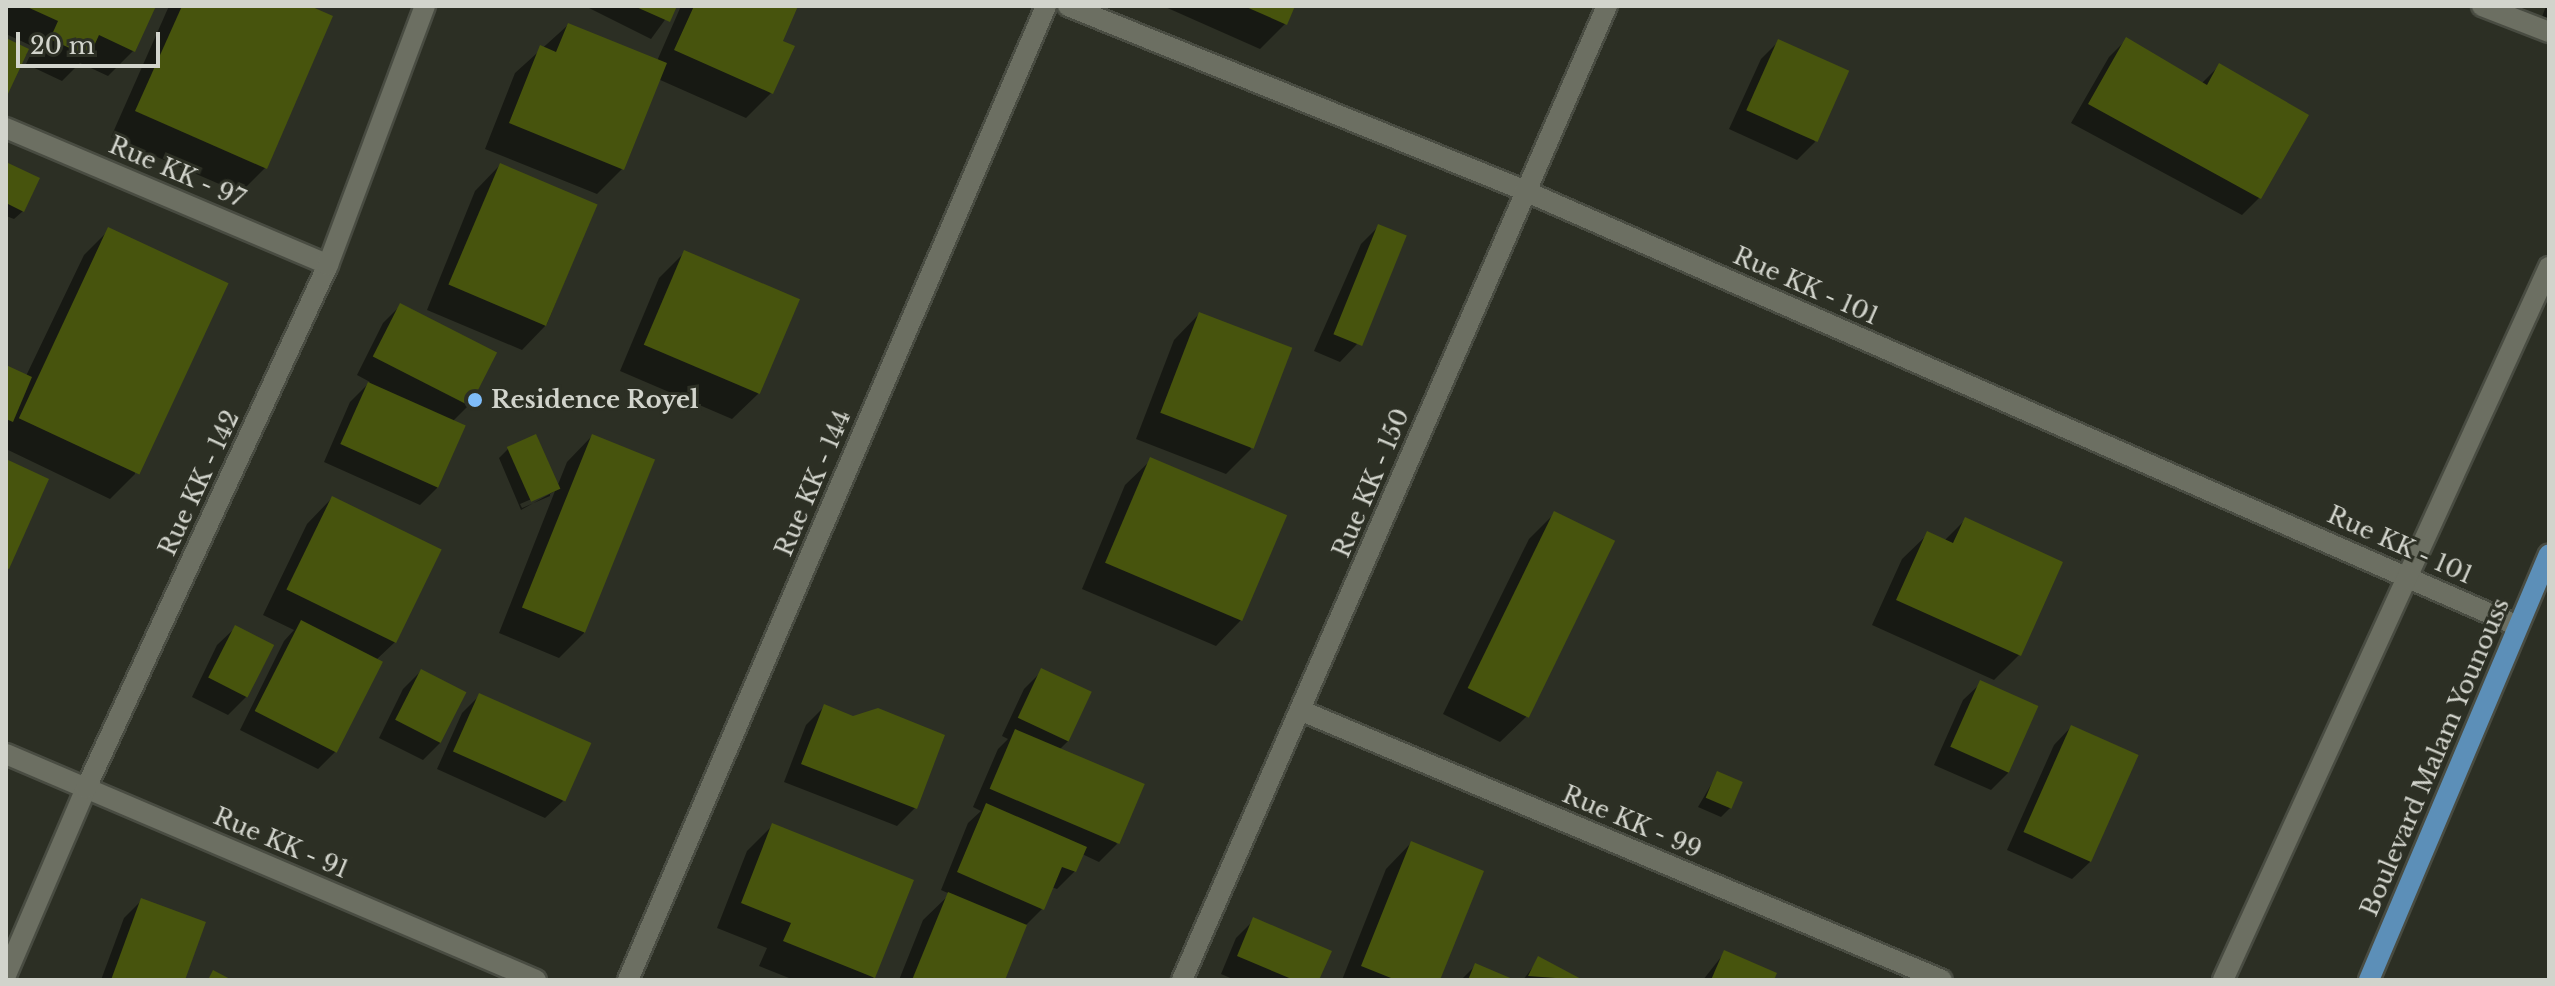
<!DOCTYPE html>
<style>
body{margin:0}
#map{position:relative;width:2555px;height:986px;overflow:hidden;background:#2c2f24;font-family:"Libre Baskerville",serif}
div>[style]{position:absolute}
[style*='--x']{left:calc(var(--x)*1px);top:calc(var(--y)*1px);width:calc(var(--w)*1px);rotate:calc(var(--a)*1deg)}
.shadow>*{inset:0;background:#0007}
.building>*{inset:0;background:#47540d;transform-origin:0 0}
.roads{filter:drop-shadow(2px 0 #494c42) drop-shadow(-2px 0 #494c42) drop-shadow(0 2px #494c42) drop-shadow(0 -2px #494c42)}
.minor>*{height:20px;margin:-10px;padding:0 10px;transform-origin:10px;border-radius:10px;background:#6c6f62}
.major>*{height:20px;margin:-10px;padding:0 10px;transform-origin:10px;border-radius:10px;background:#5c8fb8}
.dots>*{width:22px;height:22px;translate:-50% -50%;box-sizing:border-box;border:4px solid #2c2f24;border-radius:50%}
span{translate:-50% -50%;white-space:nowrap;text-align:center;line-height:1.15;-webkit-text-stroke:6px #2c2f24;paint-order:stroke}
.street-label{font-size:24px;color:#d2d4cc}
.poi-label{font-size:24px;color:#d2d4cc;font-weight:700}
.left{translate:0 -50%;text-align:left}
.frame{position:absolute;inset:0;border:8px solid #d2d4cc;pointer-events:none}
.scale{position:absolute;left:16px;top:32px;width:144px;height:36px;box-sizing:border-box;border:4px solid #d2d4cc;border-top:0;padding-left:10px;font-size:24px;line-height:28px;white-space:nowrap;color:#d2d4cc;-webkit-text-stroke:6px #2c2f24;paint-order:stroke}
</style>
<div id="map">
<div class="shadow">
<div style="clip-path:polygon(6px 6px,154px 6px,133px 51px,108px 76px,80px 63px,62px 81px,26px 64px,34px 47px,6px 34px)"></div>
<div style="clip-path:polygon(169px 6px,305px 6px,265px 168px,240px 193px,111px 137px)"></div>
<div style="clip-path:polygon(585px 6px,675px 6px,651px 39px)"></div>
<div style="clip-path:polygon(681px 6px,796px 6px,781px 42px,771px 93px,746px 118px,658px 79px,622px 169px,597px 194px,485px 149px,515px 73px,568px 25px,657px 61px)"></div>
<div style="clip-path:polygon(1163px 6px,1293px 6px,1285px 24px,1260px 49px)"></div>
<div style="clip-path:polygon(2546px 6px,2549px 6px,2549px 33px,2538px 28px)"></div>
<div style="clip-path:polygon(2127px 39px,2201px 84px,2220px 65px,2260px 197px,2242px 215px,2071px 123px,2109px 57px)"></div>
<div style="clip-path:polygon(1779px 41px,1815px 142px,1797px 160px,1729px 129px,1761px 59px)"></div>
<div style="clip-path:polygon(6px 165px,23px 211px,14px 219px,6px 216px)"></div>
<div style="clip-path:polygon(500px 165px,595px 205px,547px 324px,522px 350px,427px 310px,475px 191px)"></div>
<div style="clip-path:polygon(1379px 226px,1357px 344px,1340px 362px,1314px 351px,1361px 244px)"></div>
<div style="clip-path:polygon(109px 230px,135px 474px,110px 499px,6px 449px,6px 367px,26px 376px,84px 255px)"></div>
<div style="clip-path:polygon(685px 252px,758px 394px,732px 419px,620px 371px,659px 278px)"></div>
<div style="clip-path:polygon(400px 306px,469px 405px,452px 422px,438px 487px,420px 505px,324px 462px,350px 402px,370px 382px,357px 375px,383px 323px)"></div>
<div style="clip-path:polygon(1199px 314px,1251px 449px,1226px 474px,1136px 439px,1174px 340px)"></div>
<div style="clip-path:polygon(evenodd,592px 436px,584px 633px,559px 658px,499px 633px,555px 491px,521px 510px,499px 458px,508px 449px,557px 487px,567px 462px,592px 436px,550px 491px,550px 496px,522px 508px,520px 504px,550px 491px)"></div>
<div style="clip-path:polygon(1151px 460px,1241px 620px,1216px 646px,1082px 589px,1125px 485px)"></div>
<div style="clip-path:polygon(332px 498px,395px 642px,376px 660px,336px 751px,318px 769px,240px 730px,284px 641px,294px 630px,263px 615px,307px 524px)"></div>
<div style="clip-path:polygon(1555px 513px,1526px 717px,1500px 742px,1443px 714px,1529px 539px)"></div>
<div style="clip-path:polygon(1965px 520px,2060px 563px,2019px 655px,1994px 680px,1872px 625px,1902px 559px,1928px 534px,1944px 541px)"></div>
<div style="clip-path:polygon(235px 628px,271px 646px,246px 697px,228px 715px,192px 697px,217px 645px)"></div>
<div style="clip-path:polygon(421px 671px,441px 742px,423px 760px,379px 738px,403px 689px)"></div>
<div style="clip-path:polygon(1042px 671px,1068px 741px,1059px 750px,1117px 844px,1099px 862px,1082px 854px,1075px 871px,1057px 889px,1051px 887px,1042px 909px,1025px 926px,1003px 980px,899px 980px,923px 920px,950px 894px,941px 890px,968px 823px,981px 811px,973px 807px,998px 749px,1008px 739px,1002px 736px,1024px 689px)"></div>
<div style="clip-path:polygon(1981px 683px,2009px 772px,1991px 790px,1934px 765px,1963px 700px)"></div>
<div style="clip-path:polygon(480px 695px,563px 801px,545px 818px,437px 769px,462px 713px)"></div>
<div style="clip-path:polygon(824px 707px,915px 808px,897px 826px,784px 782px,806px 725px)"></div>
<div style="clip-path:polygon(2071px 727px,2090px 862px,2072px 879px,2007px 850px,2054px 745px)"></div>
<div style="clip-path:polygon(1718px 773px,1730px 808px,1721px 817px,1698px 807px)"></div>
<div style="clip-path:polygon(773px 825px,874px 977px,870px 980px,794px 980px,759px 966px,767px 948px,717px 928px,747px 851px)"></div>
<div style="clip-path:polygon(1411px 843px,1438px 980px,1342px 980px,1386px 869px)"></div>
<div style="clip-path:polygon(142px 900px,183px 980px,101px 980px,124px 918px)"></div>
<div style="clip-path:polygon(1254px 920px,1317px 980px,1235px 980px,1221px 974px,1236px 938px)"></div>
<div style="clip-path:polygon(1725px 952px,1772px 980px,1703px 980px)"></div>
<div style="clip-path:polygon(1539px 959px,1579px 980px,1523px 980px)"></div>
<div style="clip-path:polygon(1476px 965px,1510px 980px,1461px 980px)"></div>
</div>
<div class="building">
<div style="clip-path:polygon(25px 6px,156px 6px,135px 52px,99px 35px,89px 57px,50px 39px,58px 21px)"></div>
<div style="clip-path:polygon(182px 6px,310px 6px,333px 16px,267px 169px,135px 111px)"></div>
<div style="clip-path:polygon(634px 6px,677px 6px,670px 22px)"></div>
<div style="clip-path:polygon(694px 6px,798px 6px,783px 41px,795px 46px,773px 94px,674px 50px)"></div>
<div style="clip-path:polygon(1244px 6px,1295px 6px,1287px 25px)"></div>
<div style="clip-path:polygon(568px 23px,667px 63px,624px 170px,509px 123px,540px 45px,556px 52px)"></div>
<div style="clip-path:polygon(2126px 37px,2207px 85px,2219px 63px,2309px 115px,2261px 199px,2088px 104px)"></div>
<div style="clip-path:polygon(6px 38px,29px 49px,6px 98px)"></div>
<div style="left:1778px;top:39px;width:78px;height:78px;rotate:24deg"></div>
<div style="clip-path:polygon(6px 162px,40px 178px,24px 212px,6px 203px)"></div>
<div style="left:500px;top:163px;width:106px;height:132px;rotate:23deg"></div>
<div style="left:1378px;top:224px;width:31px;height:119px;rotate:22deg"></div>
<div style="left:108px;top:227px;width:133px;height:211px;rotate:25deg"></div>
<div style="left:684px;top:250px;width:126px;height:103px;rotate:23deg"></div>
<div style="left:400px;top:303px;width:109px;height:60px;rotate:27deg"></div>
<div style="left:1199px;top:312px;width:100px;height:108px;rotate:21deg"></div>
<div style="clip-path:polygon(6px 365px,32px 377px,13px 422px,6px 419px)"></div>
<div style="left:368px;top:382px;width:107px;height:68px;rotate:24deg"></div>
<div style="left:536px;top:434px;width:60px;height:32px;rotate:66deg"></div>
<div style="left:592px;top:434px;width:68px;height:187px;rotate:22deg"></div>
<div style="left:1150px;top:457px;width:149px;height:115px;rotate:23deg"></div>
<div style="clip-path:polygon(6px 459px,49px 479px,9px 569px,6px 568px)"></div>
<div style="left:332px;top:496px;width:122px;height:104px;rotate:26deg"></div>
<div style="left:1554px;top:511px;width:68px;height:197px;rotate:26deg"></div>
<div style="clip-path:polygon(1965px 517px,2063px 562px,2021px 656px,1896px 600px,1927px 531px,1953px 543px)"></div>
<div style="left:301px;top:620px;width:92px;height:102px;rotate:27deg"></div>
<div style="left:235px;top:625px;width:44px;height:59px;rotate:27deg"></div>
<div style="left:1041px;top:668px;width:56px;height:55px;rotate:25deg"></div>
<div style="left:421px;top:669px;width:51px;height:57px;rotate:27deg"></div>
<div style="left:1980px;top:680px;width:64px;height:73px;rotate:24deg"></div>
<div style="left:479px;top:693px;width:123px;height:64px;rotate:24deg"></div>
<div style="clip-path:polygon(824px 704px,853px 716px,878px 708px,945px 735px,917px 809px,801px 764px)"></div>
<div style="left:2071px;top:725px;width:74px;height:117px;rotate:24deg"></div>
<div style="left:1015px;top:729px;width:141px;height:65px;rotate:23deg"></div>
<div style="left:1717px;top:771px;width:28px;height:29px;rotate:23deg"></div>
<div style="clip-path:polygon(986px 803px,1087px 847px,1076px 872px,1062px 867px,1044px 910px,957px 872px)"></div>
<div style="clip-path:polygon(772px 823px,914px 880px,875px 978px,783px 941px,791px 923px,741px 903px)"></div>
<div style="clip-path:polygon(1411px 841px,1484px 871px,1440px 980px,1396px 980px,1361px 966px)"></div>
<div style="clip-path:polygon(948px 892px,1027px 925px,1005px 980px,912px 980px)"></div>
<div style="clip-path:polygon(141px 898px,206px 922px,185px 980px,111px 980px)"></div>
<div style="clip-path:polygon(1253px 917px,1332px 951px,1319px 980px,1294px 980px,1237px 956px)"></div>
<div style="clip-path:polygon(1724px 950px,1777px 973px,1774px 980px,1711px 980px)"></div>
<div style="clip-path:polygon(1538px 956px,1583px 980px,1528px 976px)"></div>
<div style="clip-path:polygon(1475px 963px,1515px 980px,1468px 980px)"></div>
<div style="clip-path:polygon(213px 970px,232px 980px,208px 980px)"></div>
</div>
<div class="roads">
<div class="minor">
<div style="--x:1068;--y:6;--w:493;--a:22"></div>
<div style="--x:1525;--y:191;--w:1084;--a:23.66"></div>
<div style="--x:2482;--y:6;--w:72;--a:21.2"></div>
<div style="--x:6;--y:128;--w:350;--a:23"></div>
<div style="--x:1302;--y:711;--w:694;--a:22.8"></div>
<div style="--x:6;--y:754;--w:576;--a:23.09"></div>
<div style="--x:6;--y:975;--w:203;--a:-66.8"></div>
<div style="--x:86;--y:788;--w:576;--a:-65.17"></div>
<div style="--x:328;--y:265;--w:277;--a:-69.5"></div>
<div style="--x:628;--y:980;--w:1060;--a:-66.77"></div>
<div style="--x:1182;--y:980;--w:1063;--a:-66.43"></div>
<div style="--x:2223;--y:980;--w:784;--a:-65.43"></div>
</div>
<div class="major">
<div style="--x:2369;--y:980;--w:462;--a:-67.1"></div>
</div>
</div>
<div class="dots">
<div style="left:475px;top:400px;background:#7fbdfa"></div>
</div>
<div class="street-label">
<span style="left:177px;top:172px;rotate:23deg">Rue KK - 97</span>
<span style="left:1806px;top:286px;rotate:24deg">Rue KK - 101</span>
<span style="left:199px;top:483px;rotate:-65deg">Rue KK - 142</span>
<span style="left:813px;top:483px;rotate:-67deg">Rue KK - 144</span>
<span style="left:1371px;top:483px;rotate:-67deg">Rue KK - 150</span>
<span style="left:2400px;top:545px;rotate:24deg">Rue KK - 101</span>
<span style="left:2435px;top:757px;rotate:-67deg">Boulevard Malam Younouss</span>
<span style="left:1632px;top:822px;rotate:23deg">Rue KK - 99</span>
<span style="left:281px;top:843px;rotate:23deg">Rue KK - 91</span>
</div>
<div class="poi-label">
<span class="left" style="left:491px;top:400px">Residence Royel</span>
</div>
<div class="frame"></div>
<div class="scale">20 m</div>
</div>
